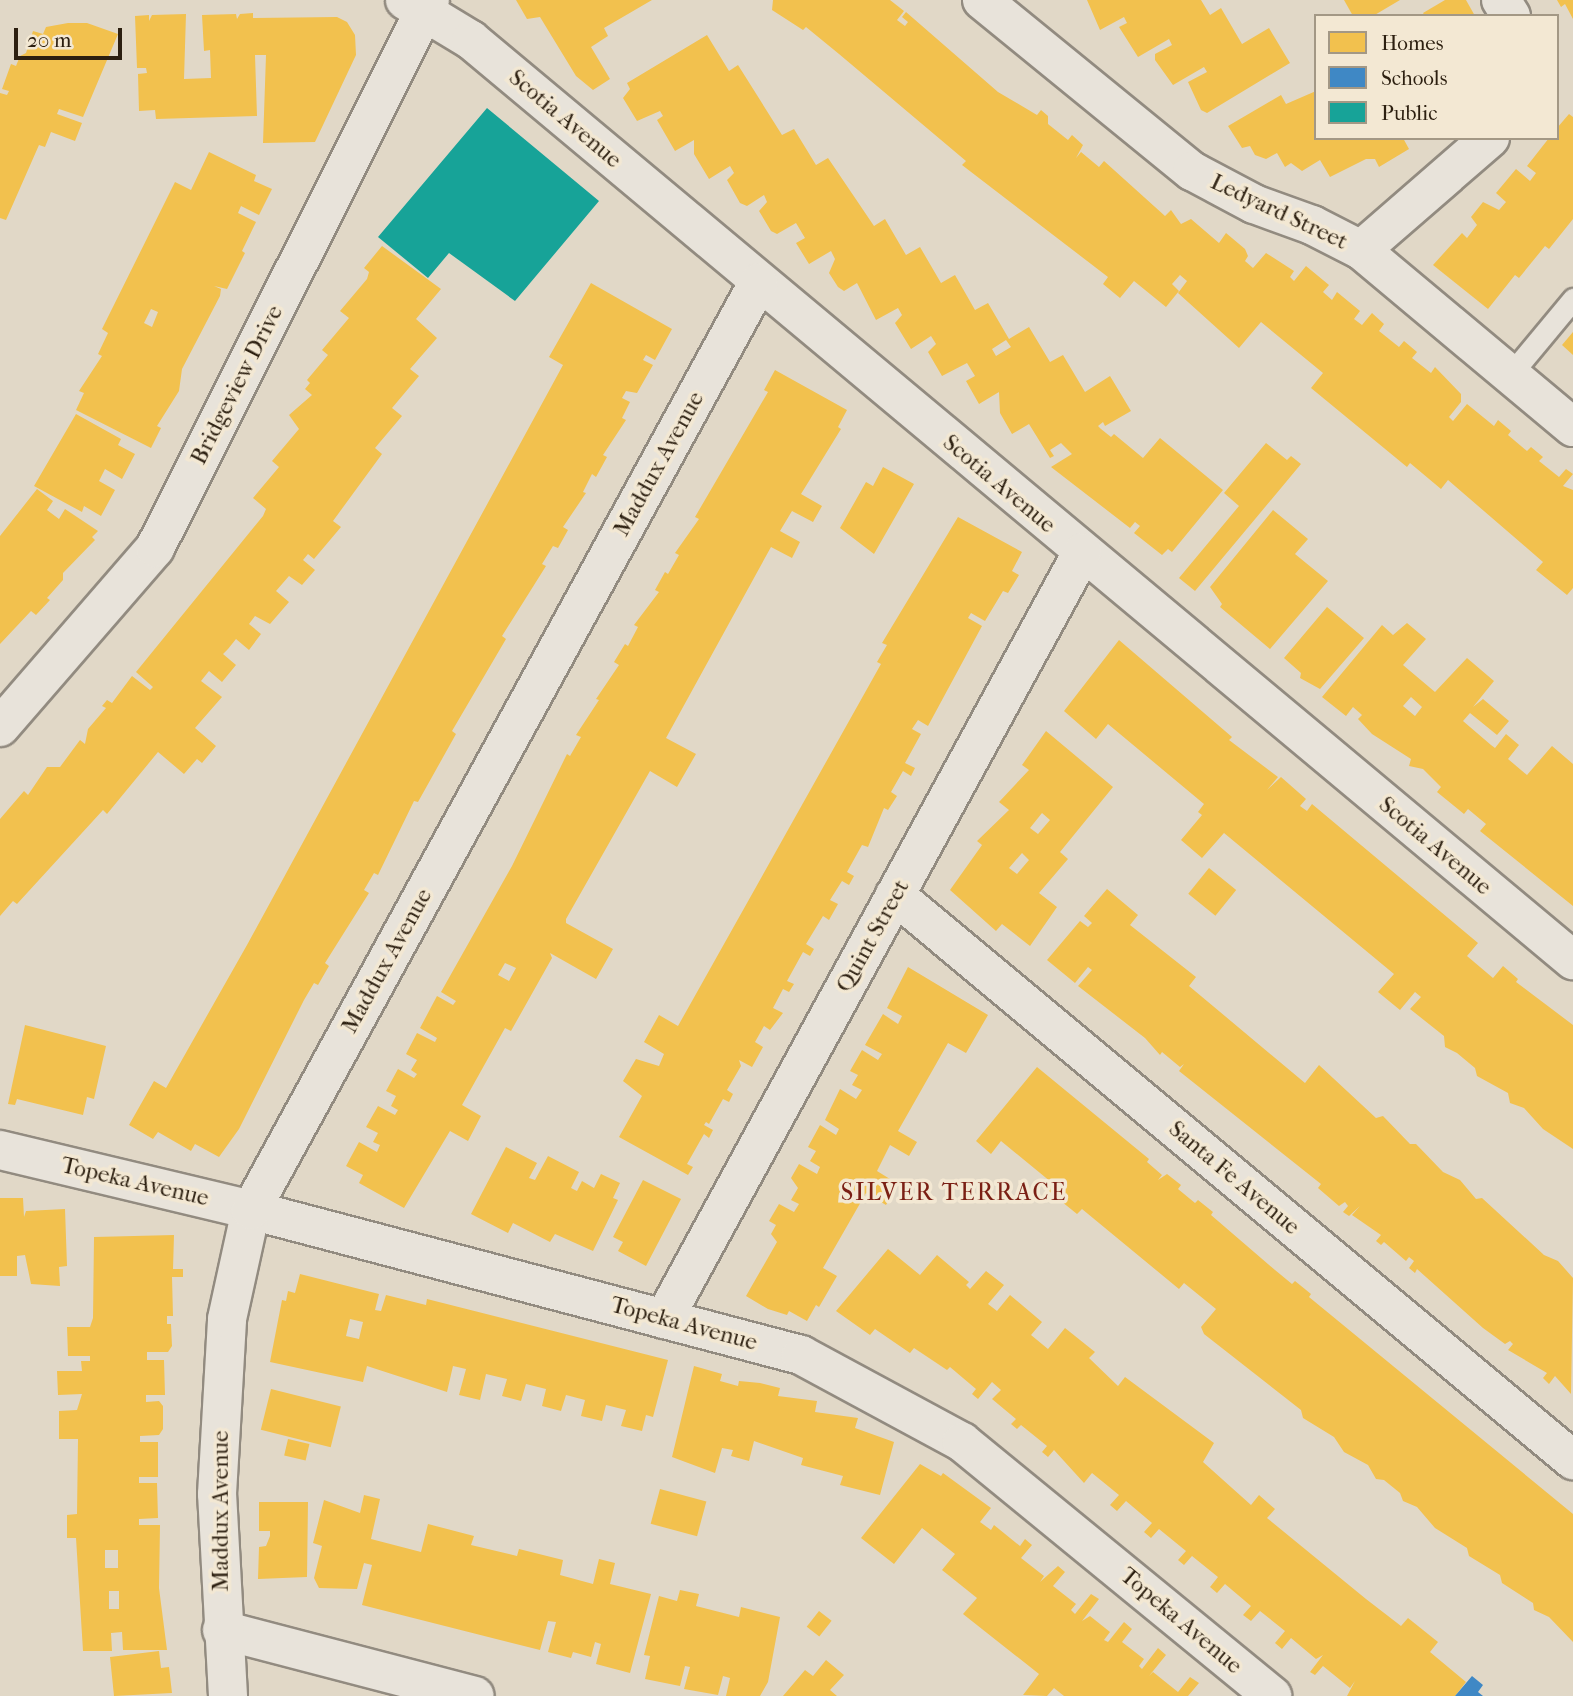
<!DOCTYPE html>
<style>
body{margin:0}
#map{position:relative;width:1573px;height:1696px;overflow:hidden;background:#e1d8c7;font-family:"IM FELL French Canon",serif}
div>[style]{position:absolute}
[style*='--x']{left:calc(var(--x)*1px);top:calc(var(--y)*1px);width:calc(var(--w)*1px);rotate:calc(var(--a)*1deg)}
.homes>*{inset:0;background:#f2c14e;transform-origin:0 0}
.schools>*{inset:0;background:#3f88c5}
.public>*{inset:0;background:#17a398}
.roads{filter:drop-shadow(2px 0 #928b80) drop-shadow(-2px 0 #928b80) drop-shadow(0 2px #928b80) drop-shadow(0 -2px #928b80)}
.service>*{height:21px;margin:-10.5px;padding:0 10.5px;transform-origin:10.5px;border-radius:10.5px;background:#e8e3da}
.minor>*{height:38px;margin:-19px;padding:0 19px;transform-origin:19px;border-radius:19px;background:#e8e3da}
span{translate:-50% -50%;white-space:nowrap;text-align:center;line-height:1.15;-webkit-text-stroke:7px #f3e8d3;paint-order:stroke}
.street-label{font-size:23px;color:#2c1f10}
.neighbourhood-label{font-size:24px;color:#7a1f14;letter-spacing:2px}
.legend{position:absolute;left:1314px;top:14px;width:245px;height:126px;box-sizing:border-box;background:#f3e8d3;border:2px solid #a39885;margin:0;padding:9px 12px;list-style:none;font-size:21px;color:#2c1f10}
.legend li{display:flex;align-items:center;gap:14px;height:35px}
.legend b{width:35px;border:2px solid #a39885}
.scale{position:absolute;left:14px;top:28px;width:108px;height:32px;box-sizing:border-box;border:4px solid #2c1f10;border-top:0;padding-left:9px;font-size:21px;line-height:24px;white-space:nowrap;color:#2c1f10;-webkit-text-stroke:5px #f3e8d3;paint-order:stroke}
</style>
<div id="map">
<div class="homes">
<div style="clip-path:polygon(516px 0,652px 0,604px 28px,608px 36px,591px 47px,610px 79px,593px 90px,576px 76px,540px 17px,527px 19px)"></div>
<div style="clip-path:polygon(773px 0,890px 0,904px 11px,897px 20px,905px 26px,908px 22px,902px 17px,906px 12px,998px 92px,1037px 115px,1041px 110px,1048px 116px,1048px 124px,1068px 140px,1072px 135px,1083px 145px,1076px 158px,1081px 152px,1099px 167px,1104px 161px,1165px 216px,1171px 210px,1181px 224px,1191px 219px,1219px 243px,1226px 233px,1245px 249px,1248px 256px,1245px 261px,1253px 268px,1266px 253px,1294px 271px,1290px 277px,1294px 281px,1306px 266px,1329px 285px,1323px 292px,1332px 300px,1337px 292px,1360px 311px,1354px 319px,1362px 325px,1372px 313px,1384px 324px,1379px 331px,1399px 347px,1404px 341px,1417px 352px,1412px 358px,1431px 373px,1435px 367px,1461px 394px,1461px 402px,1449px 417px,1453px 421px,1467px 404px,1494px 426px,1498px 420px,1511px 431px,1508px 435px,1527px 451px,1531px 447px,1543px 457px,1539px 461px,1559px 477px,1566px 469px,1573px 474px,1563px 486px,1573px 490px,1573px 588px,1567px 595px,1536px 570px,1543px 562px,1448px 480px,1441px 489px,1410px 463px,1407px 467px,1311px 388px,1323px 373px,1261px 322px,1239px 348px,1178px 293px,1187px 281px,1180px 275px,1172px 284px,1179px 291px,1166px 307px,1134px 281px,1120px 298px,1103px 284px,1108px 277px,962px 165px,966px 161px,839px 54px,806px 27px,803px 30px,772px 10px)"></div>
<div style="clip-path:polygon(1087px 0,1201px 0,1210px 15px,1221px 8px,1242px 44px,1269px 28px,1290px 63px,1207px 113px,1201px 110px,1188px 82px,1207px 72px,1204px 67px,1173px 85px,1155px 60px,1155px 54px,1172px 45px,1169px 39px,1138px 57px,1119px 27px,1127px 23px,1124px 17px,1100px 30px)"></div>
<div style="clip-path:polygon(1344px 0,1400px 0,1373px 16px,1353px 16px)"></div>
<div style="clip-path:polygon(1445px 0,1466px 0,1475px 16px,1425px 16px,1423px 13px)"></div>
<div style="clip-path:polygon(1557px 0,1573px 0,1573px 19px,1565px 4px,1561px 7px)"></div>
<div style="clip-path:polygon(253px 13px,253px 18px,337px 17px,347px 22px,355px 35px,356px 55px,315px 142px,263px 143px,266px 55px,255px 55px,257px 116px,156px 119px,155px 110px,139px 111px,138px 74px,147px 73px,146px 68px,137px 68px,135px 16px,149px 15px,149px 21px,152px 15px,186px 14px,184px 79px,211px 78px,210px 50px,204px 51px,202px 15px,236px 14px,237px 19px,240px 14px)"></div>
<div style="clip-path:polygon(68px 23px,87px 23px,118px 34px,83px 117px,59px 109px,57px 114px,82px 123px,75px 141px,51px 132px,45px 147px,39px 145px,6px 220px,0 218px,0 93px,7px 95px,9px 91px,2px 89px,11px 64px,16px 66px,20px 56px,26px 53px,33px 31px,43px 34px,46px 27px)"></div>
<div style="clip-path:polygon(evenodd,707px 35px,729px 71px,738px 65px,782px 135px,794px 129px,816px 165px,828px 158px,874px 226px,885px 219px,906px 255px,920px 247px,941px 283px,955px 275px,975px 310px,988px 303px,1009px 339px,1029px 327px,1050px 362px,1063px 355px,1085px 392px,1110px 376px,1131px 411px,1105px 426px,1103px 422px,1098px 426px,1101px 429px,1111px 437px,1114px 434px,1143px 458px,1160px 438px,1223px 490px,1172px 552px,1168px 549px,1162px 555px,1134px 533px,1140px 526px,1135px 522px,1130px 528px,1051px 467px,1072px 454px,1061px 443px,1050px 450px,1054px 456px,1050px 458px,1029px 424px,1012px 434px,1000px 413px,999px 392px,979px 404px,966px 381px,975px 376px,967px 363px,942px 376px,928px 352px,936px 344px,931px 336px,911px 349px,895px 323px,902px 315px,898px 308px,876px 320px,857px 283px,844px 291px,838px 287px,829px 273px,835px 259px,831px 251px,809px 264px,796px 243px,805px 238px,796px 223px,777px 234px,771px 231px,759px 211px,767px 202px,764px 195px,747px 206px,740px 203px,727px 180px,734px 173px,730px 166px,709px 179px,694px 154px,694px 140px,675px 151px,657px 120px,663px 116px,660px 111px,637px 121px,623px 98px,630px 89px,627px 83px,707px 35px,1006px 340px,1011px 347px,996px 356px,992px 349px,1006px 340px)"></div>
<div style="clip-path:polygon(1316px 91px,1316px 138px,1403px 138px,1409px 149px,1379px 167px,1375px 159px,1366px 159px,1330px 177px,1320px 160px,1302px 171px,1291px 163px,1285px 167px,1277px 153px,1266px 159px,1255px 155px,1250px 146px,1242px 148px,1228px 126px,1281px 95px,1286px 104px)"></div>
<div style="clip-path:polygon(1569px 114px,1573px 117px,1573px 219px,1549px 249px,1545px 246px,1519px 278px,1515px 275px,1488px 309px,1433px 265px,1462px 233px,1467px 238px,1477px 225px,1471px 217px,1483px 202px,1499px 210px,1506px 202px,1496px 193px,1516px 169px,1530px 181px,1536px 173px,1527px 166px,1549px 138px,1557px 138px,1557px 128px)"></div>
<div style="clip-path:polygon(evenodd,209px 152px,256px 175px,254px 181px,272px 189px,259px 215px,241px 206px,238px 213px,256px 222px,242px 251px,245px 253px,227px 289px,214px 286px,221px 289px,220px 296px,182px 369px,179px 391px,157px 426px,161px 428px,151px 448px,76px 410px,84px 393px,79px 391px,102px 356px,98px 354px,108px 333px,102px 329px,175px 182px,191px 190px,209px 152px,151px 309px,158px 312px,152px 327px,144px 323px,151px 309px)"></div>
<div style="clip-path:polygon(382px 246px,441px 289px,416px 319px,437px 338px,410px 369px,419px 376px,392px 408px,402px 416px,375px 448px,382px 454px,333px 521px,341px 527px,314px 559px,308px 554px,303px 560px,315px 570px,302px 585px,289px 576px,276px 591px,289px 602px,270px 624px,255px 616px,249px 624px,261px 634px,249px 650px,236px 639px,228px 649px,223px 654px,236px 665px,222px 682px,209px 671px,201px 681px,222px 697px,195px 728px,216px 746px,202px 763px,197px 759px,184px 774px,158px 752px,107px 814px,103px 810px,17px 904px,13px 901px,0 916px,0 819px,24px 791px,28px 795px,47px 767px,60px 767px,80px 740px,85px 744px,88px 729px,106px 708px,102px 706px,107px 700px,112px 703px,132px 676px,150px 690px,153px 687px,136px 672px,263px 516px,266px 509px,253px 498px,279px 467px,272px 461px,299px 429px,289px 415px,312px 395px,305px 389px,310px 383px,307px 380px,328px 355px,322px 350px,349px 318px,340px 311px,367px 279px,369px 272px,364px 268px)"></div>
<div style="clip-path:polygon(591px 283px,672px 329px,655px 360px,646px 355px,643px 360px,653px 365px,637px 393px,626px 391px,622px 398px,630px 402px,622px 418px,626px 420px,603px 455px,607px 457px,596px 477px,592px 474px,583px 492px,586px 493px,563px 527px,568px 530px,558px 548px,553px 546px,542px 564px,546px 566px,502px 636px,506px 639px,452px 731px,456px 734px,418px 802px,414px 801px,378px 875px,374px 873px,364px 890px,369px 893px,325px 963px,329px 966px,318px 985px,314px 983px,304px 1000px,239px 1129px,219px 1157px,195px 1144px,191px 1151px,158px 1132px,153px 1139px,129px 1125px,154px 1081px,166px 1088px,247px 945px,563px 365px,549px 357px)"></div>
<div style="clip-path:polygon(1573px 332px,1573px 355px,1562px 345px)"></div>
<div style="clip-path:polygon(evenodd,775px 370px,847px 410px,838px 427px,841px 429px,801px 494px,822px 506px,813px 522px,792px 511px,780px 531px,800px 542px,792px 558px,771px 547px,666px 738px,696px 754px,677px 787px,650px 771px,566px 919px,566px 923px,613px 949px,596px 979px,550px 953px,552px 958px,511px 1031px,505px 1028px,462px 1105px,481px 1116px,468px 1141px,450px 1131px,404px 1208px,359px 1183px,363px 1175px,346px 1166px,359px 1142px,377px 1152px,380px 1145px,373px 1142px,378px 1133px,366px 1127px,378px 1106px,395px 1115px,398px 1110px,391px 1106px,396px 1096px,386px 1091px,398px 1069px,414px 1078px,417px 1074px,411px 1070px,417px 1060px,406px 1054px,417px 1033px,435px 1042px,437px 1038px,420px 1028px,437px 996px,453px 1005px,456px 1001px,441px 992px,512px 866px,567px 754px,570px 756px,581px 737px,576px 735px,599px 700px,596px 699px,619px 665px,614px 662px,625px 644px,628px 646px,638px 627px,634px 625px,659px 592px,655px 590px,665px 572px,668px 574px,679px 555px,675px 553px,699px 519px,695px 517px,768px 392px,764px 390px,775px 370px,505px 963px,516px 968px,509px 981px,498px 975px,505px 963px)"></div>
<div style="clip-path:polygon(76px 414px,121px 439px,118px 445px,135px 454px,122px 479px,105px 469px,99px 481px,115px 490px,101px 516px,84px 506px,82px 512px,34px 486px)"></div>
<div style="clip-path:polygon(1266px 443px,1287px 460px,1291px 456px,1301px 464px,1195px 591px,1179px 578px,1239px 506px,1224px 493px)"></div>
<div style="clip-path:polygon(883px 467px,914px 484px,874px 554px,840px 528px,866px 482px,873px 486px)"></div>
<div style="clip-path:polygon(37px 489px,53px 501px,47px 510px,59px 519px,65px 509px,98px 531px,92px 537px,95px 540px,63px 573px,63px 580px,47px 598px,50px 600px,36px 615px,31px 611px,0 644px,0 536px)"></div>
<div style="clip-path:polygon(1273px 510px,1308px 539px,1295px 554px,1328px 581px,1270px 649px,1220px 607px,1222px 604px,1210px 587px)"></div>
<div style="clip-path:polygon(958px 517px,1022px 552px,1012px 571px,1019px 575px,1008px 593px,1003px 591px,985px 621px,971px 613px,968px 618px,982px 626px,928px 726px,918px 720px,912px 729px,921px 734px,905px 763px,915px 768px,911px 776px,903px 771px,891px 792px,897px 796px,888px 810px,884px 808px,868px 847px,862px 845px,847px 872px,854px 876px,849px 885px,842px 881px,830px 900px,838px 904px,829px 920px,823px 916px,806px 944px,814px 949px,810px 956px,803px 952px,787px 981px,794px 984px,789px 992px,783px 989px,773px 1008px,783px 1013px,770px 1030px,764px 1026px,755px 1042px,763px 1047px,752px 1067px,739px 1060px,741px 1066px,727px 1090px,733px 1094px,729px 1102px,723px 1099px,709px 1124px,706px 1122px,704px 1125px,713px 1130px,709px 1138px,704px 1134px,687px 1164px,693px 1167px,688px 1175px,619px 1137px,642px 1096px,623px 1081px,636px 1059px,659px 1066px,664px 1054px,644px 1042px,659px 1015px,678px 1026px,881px 664px,877px 662px,887px 645px,882px 643px)"></div>
<div style="clip-path:polygon(1327px 607px,1364px 638px,1320px 689px,1300px 678px,1301px 673px,1284px 658px)"></div>
<div style="clip-path:polygon(evenodd,1407px 623px,1426px 639px,1403px 665px,1435px 692px,1467px 658px,1494px 681px,1473px 707px,1483px 699px,1509px 721px,1497px 735px,1470px 713px,1463px 721px,1491px 745px,1495px 748px,1506px 734px,1519px 745px,1508px 759px,1527px 775px,1552px 746px,1573px 764px,1573px 906px,1480px 831px,1486px 824px,1468px 809px,1464px 814px,1437px 792px,1441px 787px,1423px 769px,1409px 766px,1411px 759px,1372px 734px,1358px 719px,1362px 715px,1353px 707px,1346px 716px,1322px 697px,1382px 625px,1393px 635px,1407px 623px,1411px 697px,1422px 707px,1415px 716px,1403px 706px,1411px 697px)"></div>
<div style="clip-path:polygon(1119px 640px,1232px 737px,1229px 740px,1278px 777px,1267px 790px,1281px 777px,1306px 799px,1300px 806px,1307px 811px,1312px 804px,1478px 943px,1467px 956px,1493px 978px,1503px 966px,1518px 979px,1516px 982px,1573px 1025px,1573px 1149px,1543px 1129px,1524px 1108px,1510px 1103px,1508px 1093px,1477px 1076px,1475px 1068px,1457px 1053px,1445px 1047px,1444px 1036px,1410px 1009px,1421px 997px,1415px 992px,1400px 1010px,1378px 992px,1394px 974px,1224px 833px,1202px 858px,1181px 840px,1202px 815px,1198px 812px,1204px 804px,1108px 724px,1096px 739px,1064px 711px)"></div>
<div style="clip-path:polygon(evenodd,1046px 731px,1113px 787px,1060px 852px,1068px 859px,1039px 893px,1057px 907px,1030px 946px,1002px 924px,996px 931px,950px 890px,982px 845px,977px 841px,1009px 810px,999px 802px,1029px 770px,1022px 765px,1046px 731px,1042px 813px,1050px 820px,1038px 834px,1030px 828px,1042px 813px,1046px 731px,1022px 853px,1029px 860px,1017px 874px,1009px 868px,1022px 853px)"></div>
<div style="left:1209px;top:868px;width:35px;height:33px;rotate:39deg"></div>
<div style="clip-path:polygon(1107px 889px,1138px 915px,1130px 925px,1196px 977px,1189px 986px,1305px 1083px,1319px 1065px,1376px 1118px,1383px 1116px,1410px 1144px,1416px 1144px,1443px 1172px,1460px 1180px,1476px 1199px,1482px 1198px,1544px 1255px,1558px 1261px,1573px 1278px,1571px 1394px,1555px 1376px,1549px 1384px,1543px 1378px,1547px 1373px,1508px 1350px,1513px 1344px,1510px 1341px,1505px 1344px,1483px 1328px,1417px 1269px,1415px 1273px,1409px 1268px,1414px 1261px,1409px 1257px,1406px 1261px,1384px 1242px,1381px 1245px,1376px 1241px,1381px 1235px,1352px 1215px,1360px 1206px,1349px 1216px,1343px 1212px,1348px 1206px,1345px 1202px,1339px 1206px,1318px 1188px,1321px 1184px,1179px 1071px,1184px 1064px,1180px 1067px,1162px 1052px,1160px 1055px,1145px 1038px,1078px 986px,1092px 970px,1088px 967px,1075px 983px,1047px 960px,1080px 921px,1088px 927px,1092px 923px,1084px 916px)"></div>
<div style="clip-path:polygon(908px 967px,988px 1015px,966px 1053px,948px 1043px,898px 1131px,917px 1142px,909px 1156px,890px 1145px,877px 1171px,898px 1184px,886px 1205px,866px 1193px,823px 1268px,837px 1276px,819px 1307px,816px 1305px,807px 1321px,789px 1311px,787px 1315px,768px 1309px,746px 1296px,777px 1242px,771px 1234px,776px 1225px,769px 1221px,779px 1204px,794px 1212px,799px 1204px,791px 1200px,798px 1188px,791px 1178px,799px 1164px,817px 1174px,820px 1167px,810px 1161px,816px 1151px,808px 1147px,820px 1125px,836px 1135px,839px 1129px,825px 1120px,840px 1089px,856px 1099px,862px 1090px,852px 1085px,858px 1075px,850px 1071px,862px 1050px,878px 1060px,882px 1054px,865px 1045px,883px 1014px,898px 1024px,902px 1016px,887px 1008px)"></div>
<div style="clip-path:polygon(25px 1025px,106px 1046px,94px 1099px,87px 1097px,83px 1115px,17px 1099px,15px 1105px,8px 1104px)"></div>
<div style="clip-path:polygon(1037px 1067px,1149px 1159px,1147px 1162px,1162px 1175px,1158px 1180px,1167px 1174px,1181px 1185px,1178px 1189px,1195px 1203px,1198px 1200px,1213px 1212px,1211px 1215px,1275px 1270px,1292px 1284px,1295px 1281px,1311px 1294px,1309px 1297px,1573px 1514px,1573px 1642px,1549px 1617px,1534px 1610px,1533px 1603px,1502px 1583px,1500px 1575px,1469px 1556px,1467px 1548px,1435px 1528px,1417px 1507px,1403px 1501px,1400px 1493px,1384px 1480px,1376px 1479px,1368px 1465px,1344px 1452px,1334px 1437px,1303px 1418px,1301px 1410px,1204px 1334px,1201px 1327px,1216px 1309px,1184px 1283px,1179px 1289px,1082px 1209px,1077px 1214px,1046px 1189px,1051px 1182px,1001px 1141px,991px 1154px,976px 1141px)"></div>
<div style="clip-path:polygon(506px 1147px,537px 1163px,529px 1178px,535px 1180px,548px 1156px,579px 1172px,571px 1188px,577px 1191px,582px 1181px,594px 1188px,601px 1174px,620px 1183px,613px 1198px,618px 1200px,593px 1251px,555px 1234px,550px 1242px,513px 1223px,508px 1233px,471px 1214px)"></div>
<div style="clip-path:polygon(643px 1180px,681px 1199px,646px 1266px,618px 1251px,623px 1242px,613px 1237px)"></div>
<div style="clip-path:polygon(0 1198px,23px 1198px,24px 1217px,26px 1211px,65px 1209px,67px 1266px,59px 1267px,60px 1286px,31px 1284px,25px 1255px,17px 1256px,17px 1276px,0 1276px)"></div>
<div style="clip-path:polygon(evenodd,174px 1235px,173px 1269px,183px 1269px,183px 1277px,172px 1277px,173px 1316px,167px 1316px,167px 1324px,171px 1324px,172px 1346px,168px 1352px,147px 1352px,147px 1360px,164px 1360px,165px 1395px,146px 1395px,146px 1402px,159px 1401px,163px 1406px,163px 1429px,159px 1435px,140px 1436px,140px 1442px,158px 1442px,158px 1477px,139px 1477px,139px 1483px,157px 1483px,158px 1518px,139px 1519px,139px 1525px,160px 1525px,159px 1588px,167px 1650px,123px 1650px,122px 1632px,111px 1633px,112px 1651px,83px 1651px,76px 1538px,67px 1538px,67px 1515px,77px 1514px,78px 1439px,59px 1439px,59px 1411px,77px 1410px,82px 1394px,58px 1395px,57px 1371px,82px 1371px,81px 1361px,90px 1361px,90px 1356px,68px 1356px,67px 1327px,90px 1327px,93px 1318px,94px 1237px,174px 1235px,105px 1550px,118px 1550px,118px 1568px,105px 1568px,105px 1550px,174px 1235px,109px 1591px,119px 1591px,119px 1609px,109px 1609px,109px 1591px)"></div>
<div style="clip-path:polygon(888px 1249px,920px 1275px,937px 1255px,969px 1282px,966px 1285px,970px 1289px,986px 1271px,1004px 1285px,988px 1304px,997px 1311px,1010px 1295px,1042px 1322px,1031px 1335px,1048px 1349px,1065px 1328px,1095px 1352px,1089px 1358px,1118px 1386px,1125px 1377px,1214px 1443px,1203px 1462px,1251px 1505px,1259px 1495px,1275px 1509px,1267px 1518px,1366px 1599px,1401px 1626px,1408px 1618px,1438px 1642px,1430px 1652px,1466px 1682px,1455px 1696px,1347px 1696px,1355px 1681px,1350px 1688px,1323px 1666px,1315px 1675px,1310px 1672px,1323px 1655px,1316px 1659px,1291px 1638px,1282px 1649px,1275px 1643px,1285px 1631px,1260px 1611px,1251px 1621px,1243px 1615px,1251px 1606px,1225px 1584px,1217px 1593px,1210px 1587px,1218px 1577px,1192px 1556px,1184px 1565px,1178px 1560px,1186px 1551px,1159px 1529px,1151px 1538px,1144px 1532px,1152px 1523px,1126px 1501px,1117px 1511px,1110px 1505px,1119px 1495px,1092px 1473px,1084px 1483px,1054px 1450px,1048px 1457px,1042px 1452px,1047px 1446px,1021px 1425px,1017px 1429px,1011px 1424px,1016px 1419px,992px 1399px,1001px 1390px,992px 1382px,978px 1399px,972px 1394px,976px 1389px,950px 1367px,947px 1370px,914px 1348px,910px 1353px,875px 1329px,870px 1335px,836px 1311px)"></div>
<div style="clip-path:polygon(evenodd,300px 1274px,379px 1294px,375px 1310px,381px 1311px,386px 1295px,426px 1305px,427px 1299px,668px 1360px,653px 1417px,646px 1415px,642px 1431px,621px 1426px,626px 1410px,606px 1405px,602px 1421px,581px 1416px,585px 1400px,566px 1395px,561px 1411px,542px 1406px,546px 1389px,526px 1384px,521px 1401px,502px 1396px,507px 1379px,486px 1374px,480px 1400px,459px 1395px,466px 1369px,453px 1366px,447px 1392px,367px 1366px,363px 1382px,270px 1362px,282px 1300px,286px 1301px,288px 1291px,295px 1293px,300px 1274px,350px 1319px,363px 1322px,359px 1339px,346px 1336px,350px 1319px)"></div>
<div style="clip-path:polygon(694px 1366px,722px 1374px,720px 1381px,738px 1386px,739px 1381px,760px 1383px,780px 1388px,778px 1396px,817px 1401px,815px 1412px,858px 1418px,855px 1428px,894px 1442px,880px 1495px,840px 1485px,843px 1476px,801px 1465px,803px 1458px,754px 1441px,749px 1461px,731px 1456px,733px 1450px,722px 1448px,715px 1473px,672px 1457px)"></div>
<div style="left:271px;top:1389px;width:72px;height:42px;rotate:14deg"></div>
<div style="left:288px;top:1439px;width:22px;height:17px;rotate:13deg"></div>
<div style="clip-path:polygon(920px 1464px,941px 1476px,943px 1473px,991px 1508px,980px 1522px,991px 1530px,994px 1525px,1020px 1546px,1025px 1539px,1032px 1545px,1021px 1558px,1044px 1576px,1040px 1582px,1058px 1566px,1065px 1572px,1053px 1586px,1076px 1604px,1071px 1610px,1075px 1614px,1091px 1594px,1099px 1599px,1082px 1621px,1090px 1616px,1110px 1632px,1104px 1640px,1108px 1642px,1124px 1622px,1132px 1629px,1122px 1642px,1144px 1659px,1139px 1666px,1142px 1669px,1158px 1648px,1166px 1655px,1149px 1676px,1153px 1672px,1178px 1692px,1190px 1677px,1199px 1683px,1188px 1696px,1064px 1696px,1054px 1688px,1047px 1696px,1023px 1695px,1039px 1674px,963px 1614px,977px 1598px,942px 1570px,955px 1554px,922px 1528px,894px 1564px,861px 1538px)"></div>
<div style="left:660px;top:1489px;width:48px;height:36px;rotate:15deg"></div>
<div style="clip-path:polygon(364px 1495px,380px 1499px,371px 1539px,421px 1552px,428px 1524px,474px 1536px,471px 1545px,517px 1556px,519px 1549px,563px 1560px,560px 1575px,593px 1584px,599px 1559px,615px 1563px,610px 1584px,651px 1594px,630px 1673px,596px 1664px,601px 1644px,595px 1642px,591px 1657px,573px 1652px,571px 1658px,548px 1652px,556px 1622px,548px 1621px,540px 1650px,362px 1605px,372px 1565px,364px 1563px,357px 1589px,319px 1588px,314px 1578px,322px 1546px,313px 1543px,324px 1500px,360px 1513px)"></div>
<div style="clip-path:polygon(259px 1502px,308px 1502px,307px 1577px,258px 1579px,259px 1547px,266px 1546px,270px 1536px,270px 1531px,259px 1531px)"></div>
<div style="clip-path:polygon(680px 1590px,699px 1594px,696px 1606px,739px 1617px,741px 1607px,780px 1617px,768px 1682px,760px 1696px,726px 1696px,730px 1678px,723px 1676px,718px 1695px,684px 1689px,690px 1667px,685px 1666px,680px 1686px,645px 1679px,650px 1656px,644px 1655px,659px 1596px,677px 1601px)"></div>
<div style="left:819px;top:1611px;width:16px;height:20px;rotate:38deg"></div>
<div style="clip-path:polygon(159px 1651px,161px 1668px,169px 1667px,172px 1693px,114px 1696px,110px 1657px)"></div>
<div style="clip-path:polygon(826px 1660px,844px 1675px,830px 1690px,837px 1696px,783px 1696px,805px 1670px,813px 1676px)"></div>
</div>
<div class="schools">
<div style="clip-path:polygon(1472px 1676px,1483px 1685px,1478px 1692px,1483px 1696px,1455px 1696px)"></div>
</div>
<div class="public">
<div style="clip-path:polygon(487px 108px,599px 201px,515px 301px,449px 253px,428px 278px,378px 237px)"></div>
</div>
<div class="roads">
<div class="service">
<div style="--x:1510;--y:375;--w:99;--a:-50.3"></div>
</div>
<div class="minor">
<div style="--x:405;--y:0;--w:77;--a:31.2"></div>
<div style="--x:471;--y:40;--w:1436;--a:39.86"></div>
<div style="--x:982;--y:0;--w:271;--a:39.2"></div>
<div style="--x:1192;--y:171;--w:70;--a:28"></div>
<div style="--x:1254;--y:204;--w:62;--a:19.9"></div>
<div style="--x:1312;--y:225;--w:55;--a:27"></div>
<div style="--x:1361;--y:250;--w:276;--a:39.9"></div>
<div style="--x:1501;--y:0;--w:19;--a:58"></div>
<div style="--x:1361;--y:250;--w:171;--a:-41"></div>
<div style="--x:0;--y:727;--w:237;--a:-49.1"></div>
<div style="--x:155;--y:548;--w:613;--a:-63.35"></div>
<div style="--x:895;--y:895;--w:883;--a:39.81"></div>
<div style="--x:0;--y:1150;--w:258;--a:13.4"></div>
<div style="--x:251;--y:1210;--w:569;--a:14.77"></div>
<div style="--x:801;--y:1355;--w:183;--a:28.4"></div>
<div style="--x:962;--y:1442;--w:401;--a:39.3"></div>
<div style="--x:664;--y:1319;--w:873;--a:-61.38"></div>
<div style="--x:222;--y:1630;--w:261;--a:14.6"></div>
<div style="--x:228;--y:1696;--w:202;--a:-93.1"></div>
<div style="--x:217;--y:1494;--w:175;--a:-86.7"></div>
<div style="--x:227;--y:1319;--w:112;--a:-77.6"></div>
<div style="--x:251;--y:1210;--w:1057;--a:-61.32"></div>
</div>
</div>
<div class="street-label">
<span style="left:565px;top:119px;rotate:40deg">Scotia Avenue</span>
<span style="left:1279px;top:212px;rotate:25deg">Ledyard Street</span>
<span style="left:237px;top:385px;rotate:-63deg">Bridgeview Drive</span>
<span style="left:659px;top:464px;rotate:-61deg">Maddux Avenue</span>
<span style="left:999px;top:484px;rotate:40deg">Scotia Avenue</span>
<span style="left:1435px;top:846px;rotate:40deg">Scotia Avenue</span>
<span style="left:873px;top:936px;rotate:-61deg">Quint Street</span>
<span style="left:387px;top:961px;rotate:-61deg">Maddux Avenue</span>
<span style="left:1234px;top:1178px;rotate:40deg">Santa Fe Avenue</span>
<span style="left:135px;top:1182px;rotate:13deg">Topeka Avenue</span>
<span style="left:684px;top:1324px;rotate:15deg">Topeka Avenue</span>
<span style="left:221px;top:1511px;rotate:-90deg">Maddux Avenue</span>
<span style="left:1181px;top:1621px;rotate:40deg">Topeka Avenue</span>
</div>
<div class="neighbourhood-label">
<span style="left:954px;top:1193px">SILVER TERRACE</span>
</div>
<ul class="legend">
<li><b style="height:19px;background:#f2c14e"></b>Homes</li>
<li><b style="height:19px;background:#3f88c5"></b>Schools</li>
<li><b style="height:19px;background:#17a398"></b>Public</li>
</ul>
<div class="scale">20 m</div>
</div>
